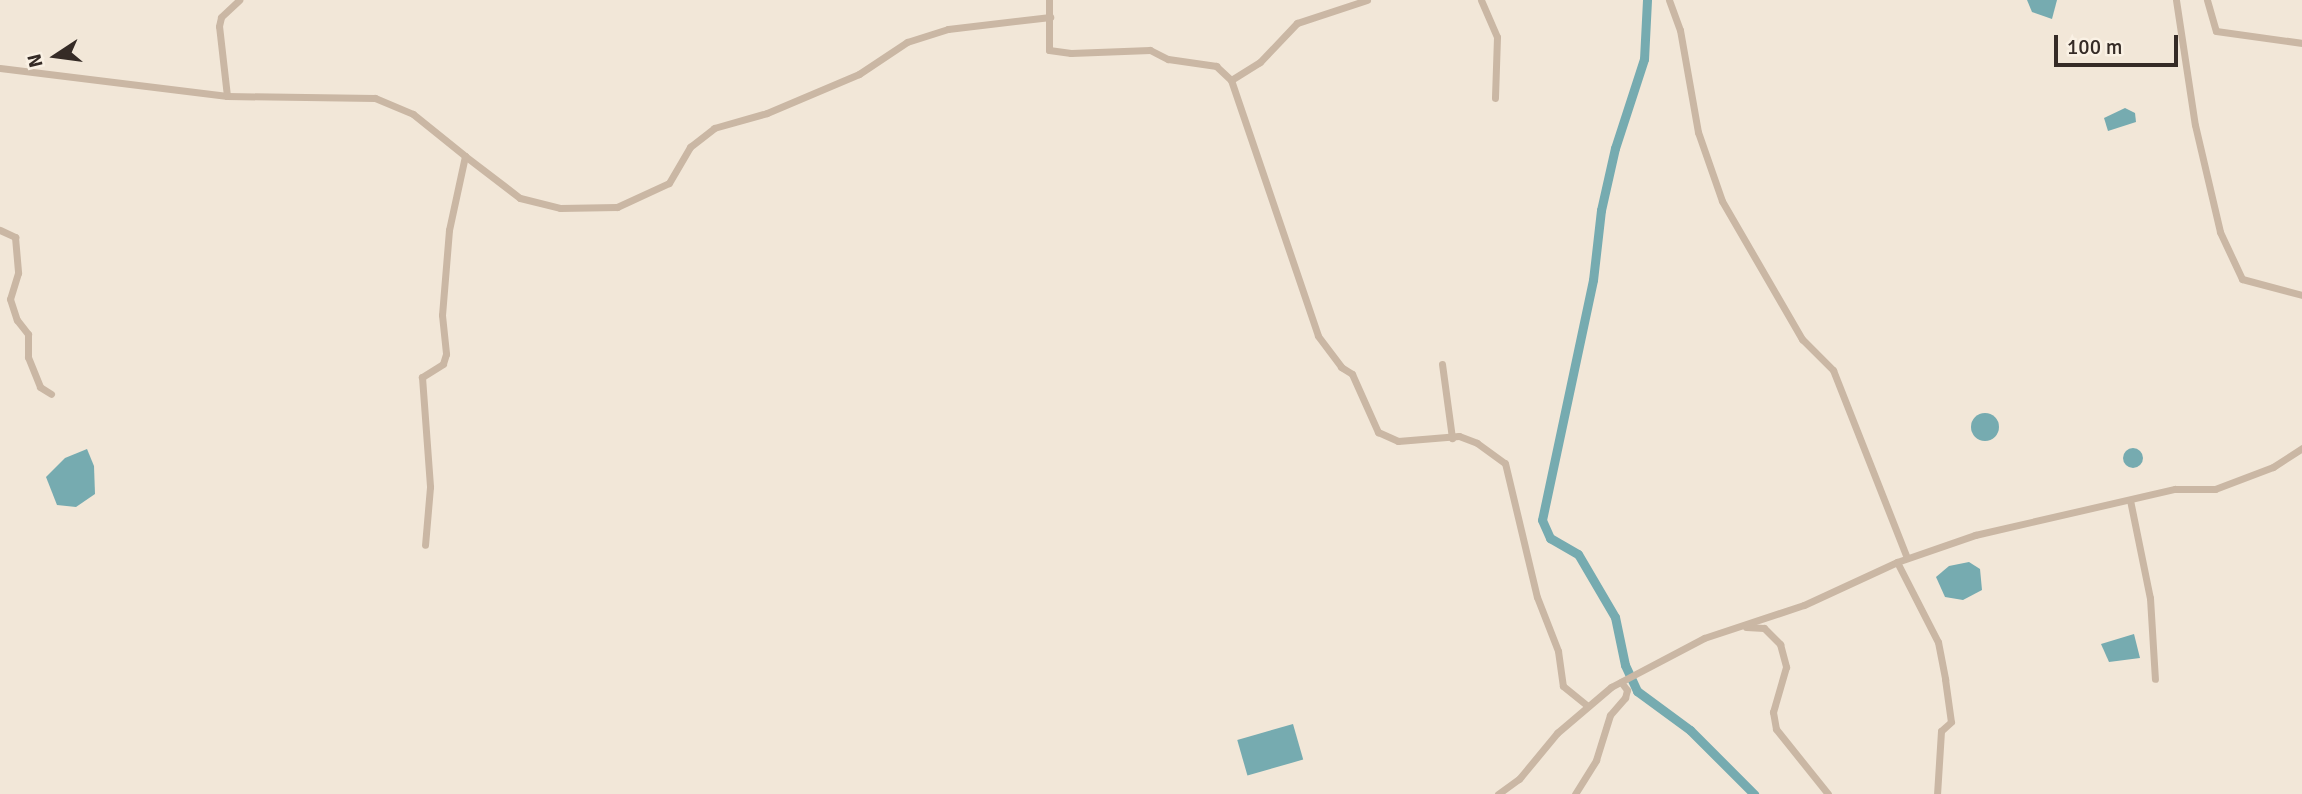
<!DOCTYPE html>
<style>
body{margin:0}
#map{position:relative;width:2302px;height:794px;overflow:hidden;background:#f2e7d8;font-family:Signika,sans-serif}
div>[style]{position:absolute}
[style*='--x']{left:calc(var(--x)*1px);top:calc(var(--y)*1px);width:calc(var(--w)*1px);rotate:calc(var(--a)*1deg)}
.water>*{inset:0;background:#76abb0;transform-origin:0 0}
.round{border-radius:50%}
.canal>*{height:9px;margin:-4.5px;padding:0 4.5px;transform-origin:4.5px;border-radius:4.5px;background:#76abb0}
.minor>*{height:7px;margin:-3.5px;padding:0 3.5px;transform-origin:3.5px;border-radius:3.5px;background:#cab7a4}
span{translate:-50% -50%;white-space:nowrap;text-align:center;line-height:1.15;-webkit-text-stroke:5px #faf1e4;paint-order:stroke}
.north{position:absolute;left:21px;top:21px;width:70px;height:70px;-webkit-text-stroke:5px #faf1e4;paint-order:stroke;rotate:257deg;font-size:19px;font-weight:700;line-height:28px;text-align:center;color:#352b26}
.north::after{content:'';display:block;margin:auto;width:24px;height:32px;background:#352b26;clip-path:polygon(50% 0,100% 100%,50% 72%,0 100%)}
.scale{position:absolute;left:2054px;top:35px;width:124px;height:32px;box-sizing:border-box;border:4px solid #352b26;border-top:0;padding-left:9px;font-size:21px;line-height:24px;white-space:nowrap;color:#352b26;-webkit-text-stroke:5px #faf1e4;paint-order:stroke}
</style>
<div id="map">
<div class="water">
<div style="clip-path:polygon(2027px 0,2057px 0,2052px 19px,2032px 12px)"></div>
<div style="clip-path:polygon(2125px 108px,2135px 113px,2136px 122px,2108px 131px,2104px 118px)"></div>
<div class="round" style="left:1971px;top:413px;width:28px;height:28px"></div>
<div class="round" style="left:2123px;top:448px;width:20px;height:20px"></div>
<div style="clip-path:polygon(87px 449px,94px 466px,95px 494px,76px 507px,57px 505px,46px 477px,65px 458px)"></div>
<div style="clip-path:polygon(1969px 562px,1980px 569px,1982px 590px,1963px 600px,1945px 597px,1936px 577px,1949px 566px)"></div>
<div style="clip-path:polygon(2134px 634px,2140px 658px,2109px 662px,2101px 644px)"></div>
<div style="left:1293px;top:724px;width:37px;height:58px;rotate:74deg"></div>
</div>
<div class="canal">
<div style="--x:1647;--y:0;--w:59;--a:92.9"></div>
<div style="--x:1644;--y:59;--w:94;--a:108"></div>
<div style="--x:1615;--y:148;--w:64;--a:102.7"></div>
<div style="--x:1601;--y:210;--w:70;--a:96.5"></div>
<div style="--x:1593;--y:280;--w:245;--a:102"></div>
<div style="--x:1542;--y:520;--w:20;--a:66"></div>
<div style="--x:1550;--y:538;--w:32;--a:30"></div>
<div style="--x:1578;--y:554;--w:73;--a:59.6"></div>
<div style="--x:1615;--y:617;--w:49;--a:78.2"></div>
<div style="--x:1625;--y:665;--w:29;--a:65"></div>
<div style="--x:1637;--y:691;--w:66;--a:36.3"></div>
<div style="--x:1690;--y:730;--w:91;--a:45"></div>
</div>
<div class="minor">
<div style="--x:1049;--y:0;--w:50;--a:90"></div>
<div style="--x:1049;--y:50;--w:22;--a:8"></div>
<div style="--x:1071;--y:53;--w:79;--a:-2.2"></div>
<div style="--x:1150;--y:50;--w:20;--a:27"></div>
<div style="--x:1168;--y:59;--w:49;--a:8.3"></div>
<div style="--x:1216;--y:66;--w:21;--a:43"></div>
<div style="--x:1367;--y:0;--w:74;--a:161.8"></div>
<div style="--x:1297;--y:23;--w:54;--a:133.5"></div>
<div style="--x:1260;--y:62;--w:34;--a:148"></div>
<div style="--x:1231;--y:80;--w:270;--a:71.2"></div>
<div style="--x:1318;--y:336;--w:39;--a:53"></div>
<div style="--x:1341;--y:367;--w:13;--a:32"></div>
<div style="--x:1352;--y:374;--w:64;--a:65.9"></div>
<div style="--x:1378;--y:432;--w:22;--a:24"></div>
<div style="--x:1398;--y:441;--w:61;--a:-4.7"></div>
<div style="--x:1459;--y:436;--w:19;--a:21"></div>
<div style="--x:1477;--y:443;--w:34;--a:36"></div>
<div style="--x:1505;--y:463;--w:138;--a:76.6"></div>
<div style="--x:1537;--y:597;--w:58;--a:68.7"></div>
<div style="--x:1558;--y:651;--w:35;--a:82"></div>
<div style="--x:1563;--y:686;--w:32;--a:39"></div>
<div style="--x:1481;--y:0;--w:40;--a:66.6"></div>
<div style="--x:1497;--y:37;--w:61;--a:91.9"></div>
<div style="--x:1669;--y:0;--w:32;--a:70"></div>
<div style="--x:1680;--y:30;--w:104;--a:80"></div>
<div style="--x:1698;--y:132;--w:73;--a:70.8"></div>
<div style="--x:1722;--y:201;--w:160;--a:59.9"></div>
<div style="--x:1802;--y:339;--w:44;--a:45"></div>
<div style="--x:1833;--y:370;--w:202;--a:68.5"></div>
<div style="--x:2176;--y:0;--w:126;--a:81.4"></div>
<div style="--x:2195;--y:125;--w:110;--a:76.8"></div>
<div style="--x:2220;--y:232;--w:52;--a:64.9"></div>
<div style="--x:2242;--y:279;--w:62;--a:14.9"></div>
<div style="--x:2207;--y:0;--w:32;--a:74"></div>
<div style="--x:2216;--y:31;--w:87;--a:7.9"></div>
<div style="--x:0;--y:68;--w:229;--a:7"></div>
<div style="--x:227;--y:96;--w:148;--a:0.8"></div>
<div style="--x:375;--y:98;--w:41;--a:22.8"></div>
<div style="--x:413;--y:114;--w:67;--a:38.9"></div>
<div style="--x:465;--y:156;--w:76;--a:102.2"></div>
<div style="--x:449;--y:230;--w:85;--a:94.7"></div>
<div style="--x:442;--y:315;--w:39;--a:84"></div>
<div style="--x:446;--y:354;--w:10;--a:107"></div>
<div style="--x:443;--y:364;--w:25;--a:148"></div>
<div style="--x:422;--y:377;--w:110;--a:85.8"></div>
<div style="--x:430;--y:487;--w:58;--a:94.9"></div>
<div style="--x:227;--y:96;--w:70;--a:-96.5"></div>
<div style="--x:219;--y:26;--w:9;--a:-77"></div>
<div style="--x:221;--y:17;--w:25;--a:-43"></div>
<div style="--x:465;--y:156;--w:69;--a:37.4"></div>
<div style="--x:520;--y:198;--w:41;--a:14"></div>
<div style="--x:560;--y:208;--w:57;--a:-1"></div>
<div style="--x:617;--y:207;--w:57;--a:-24.8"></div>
<div style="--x:669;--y:183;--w:42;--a:-59.7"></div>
<div style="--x:690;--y:147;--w:31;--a:-38"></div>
<div style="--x:714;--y:128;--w:55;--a:-15.8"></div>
<div style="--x:767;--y:113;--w:100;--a:-23"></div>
<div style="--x:859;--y:74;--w:58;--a:-33.7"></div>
<div style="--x:907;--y:42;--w:43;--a:-17.6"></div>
<div style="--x:948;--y:29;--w:103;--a:-6.7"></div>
<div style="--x:0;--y:230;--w:17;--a:25"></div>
<div style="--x:15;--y:237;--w:36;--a:85"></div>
<div style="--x:18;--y:273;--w:27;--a:107"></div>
<div style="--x:10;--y:299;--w:22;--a:72"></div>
<div style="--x:17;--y:320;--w:18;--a:52"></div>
<div style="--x:28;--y:334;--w:23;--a:90"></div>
<div style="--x:28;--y:357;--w:32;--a:68"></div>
<div style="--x:40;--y:387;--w:13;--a:32"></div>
<div style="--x:1442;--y:364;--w:75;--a:82.3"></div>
<div style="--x:2130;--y:500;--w:100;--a:78.5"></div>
<div style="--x:2150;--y:598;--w:81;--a:86.5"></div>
<div style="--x:1897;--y:562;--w:90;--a:62.9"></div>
<div style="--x:1938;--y:642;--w:38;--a:79"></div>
<div style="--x:1945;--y:679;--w:43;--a:82.1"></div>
<div style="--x:1951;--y:722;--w:13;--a:138"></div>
<div style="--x:1941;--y:731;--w:63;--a:93.6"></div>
<div style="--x:1746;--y:627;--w:18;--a:3"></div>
<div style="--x:1764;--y:628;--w:23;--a:45"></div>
<div style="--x:1780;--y:644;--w:24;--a:75"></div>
<div style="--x:1786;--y:667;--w:47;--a:106.1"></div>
<div style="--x:1773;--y:712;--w:17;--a:80"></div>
<div style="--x:1776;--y:729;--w:83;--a:51.3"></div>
<div style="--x:1498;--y:794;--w:26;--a:-36"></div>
<div style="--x:1519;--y:779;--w:60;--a:-50.4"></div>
<div style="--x:1557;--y:733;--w:71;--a:-40.4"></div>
<div style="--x:1611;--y:687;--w:105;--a:-27.8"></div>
<div style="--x:1704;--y:638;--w:105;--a:-18.3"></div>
<div style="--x:1804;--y:605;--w:102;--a:-24.8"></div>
<div style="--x:1897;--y:562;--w:83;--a:-19.1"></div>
<div style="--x:1975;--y:535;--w:205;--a:-13"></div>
<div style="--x:2175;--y:489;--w:40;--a:0"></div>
<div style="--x:2215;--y:489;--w:62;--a:-20.8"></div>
<div style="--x:2273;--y:467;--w:35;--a:-33"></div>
<div style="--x:1575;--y:794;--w:40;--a:-58"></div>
<div style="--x:1596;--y:760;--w:47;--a:-72.7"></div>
<div style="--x:1610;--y:715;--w:23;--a:-49"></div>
<div style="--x:1625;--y:698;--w:8;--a:-76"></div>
<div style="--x:1627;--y:690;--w:10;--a:-127"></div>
</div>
<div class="north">N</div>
<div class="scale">100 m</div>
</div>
